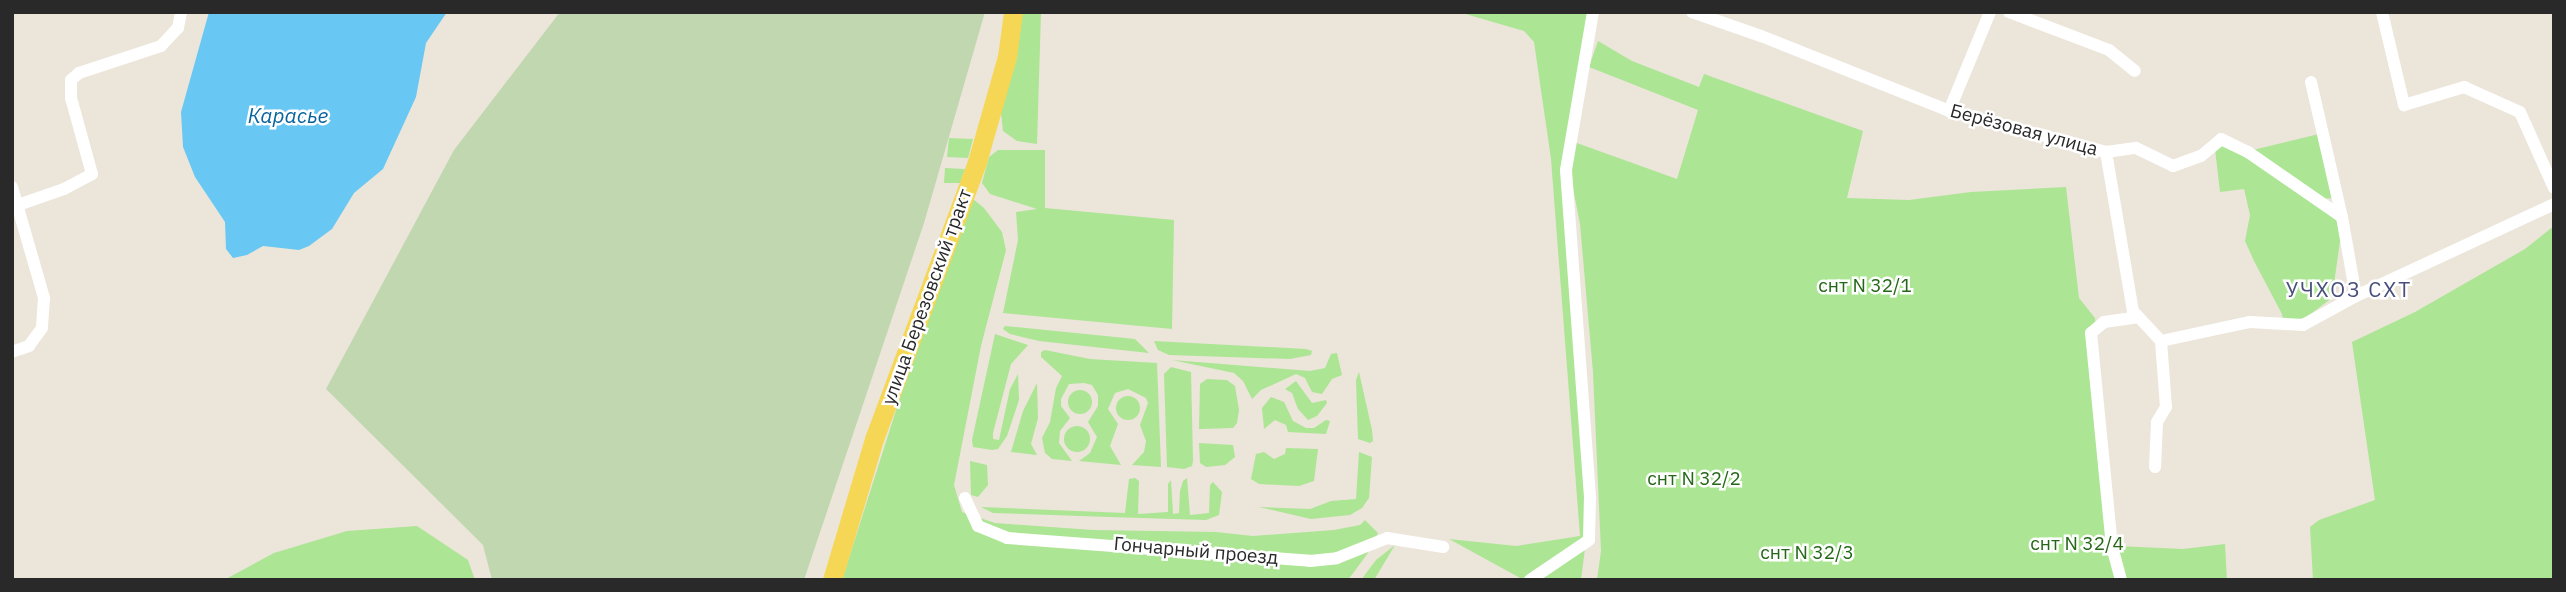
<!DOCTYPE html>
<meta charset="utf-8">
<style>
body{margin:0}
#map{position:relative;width:2566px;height:592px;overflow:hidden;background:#ece5da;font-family:"IBM Plex Sans",sans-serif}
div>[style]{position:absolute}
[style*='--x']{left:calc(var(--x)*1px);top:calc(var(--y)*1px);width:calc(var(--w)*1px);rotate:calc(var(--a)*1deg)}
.green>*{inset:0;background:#ace594}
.round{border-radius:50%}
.cemetery>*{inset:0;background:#c1d7b0}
.water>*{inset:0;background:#68c8f3}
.street>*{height:12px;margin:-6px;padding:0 6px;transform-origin:6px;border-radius:6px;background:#fff}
.primary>*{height:19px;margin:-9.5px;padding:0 9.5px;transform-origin:9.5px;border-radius:9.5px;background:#f6d755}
span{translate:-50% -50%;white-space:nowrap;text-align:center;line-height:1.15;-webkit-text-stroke:5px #fff;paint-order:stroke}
.street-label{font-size:19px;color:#292929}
.park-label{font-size:19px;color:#246817}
.water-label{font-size:21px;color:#08649e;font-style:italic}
.neighbourhood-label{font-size:21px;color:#484f7b;letter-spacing:2px}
.frame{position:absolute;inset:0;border:14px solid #292929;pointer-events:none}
</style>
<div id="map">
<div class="green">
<div style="clip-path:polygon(1023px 12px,1041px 12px,1037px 144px,1017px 141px,1003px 131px,1001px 113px)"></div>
<div style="clip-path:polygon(1588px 12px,1561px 173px,1586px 499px,1585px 539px,1522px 579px,1449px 539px,1516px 546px,1580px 536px,1551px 159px,1534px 42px,1524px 31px,1462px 13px)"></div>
<div style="clip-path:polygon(1598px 41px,1632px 61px,1699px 87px,1704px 74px,1863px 131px,1847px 198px,1909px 200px,1971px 192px,2066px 187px,2079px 298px,2095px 318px,2117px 546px,2183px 549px,2225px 544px,2227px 580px,1597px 580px,1601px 551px,1593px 372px,1580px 224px,1571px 178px,1574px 142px,1677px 179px,1698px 110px,1589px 67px)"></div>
<div style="clip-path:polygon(2319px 134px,2335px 198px,2320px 199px,2253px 150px)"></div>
<div style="clip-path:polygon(949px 138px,973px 139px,968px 158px,947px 157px)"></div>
<div style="clip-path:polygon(2221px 143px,2246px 155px,2343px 220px,2332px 298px,2305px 318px,2283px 321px,2282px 314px,2254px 261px,2245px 241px,2250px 215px,2244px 189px,2220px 192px,2215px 149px)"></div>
<div style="clip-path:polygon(998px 150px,1045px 150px,1045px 208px,1174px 220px,1172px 329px,1003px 313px,1018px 240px,1016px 212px,1037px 209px,990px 194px,982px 183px,989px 157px)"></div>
<div style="clip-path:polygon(945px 168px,965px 169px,960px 183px,944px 183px)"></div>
<div style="clip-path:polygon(973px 199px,984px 208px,1002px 232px,1006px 250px,981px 346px,954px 485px,962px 512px,995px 523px,1093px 530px,1216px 532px,1253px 536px,1334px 530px,1360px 525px,1365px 520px,1378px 533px,1368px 553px,1348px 580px,842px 580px,906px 379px)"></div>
<div style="clip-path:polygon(2554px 226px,2554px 580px,2313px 580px,2310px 527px,2319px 520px,2375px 500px,2352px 342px,2415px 312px,2525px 249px)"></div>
<div style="clip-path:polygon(1005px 326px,1135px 339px,1149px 353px,1039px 341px,1010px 334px,1003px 329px)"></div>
<div style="clip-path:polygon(995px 334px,1028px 345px,1011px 364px,993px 433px,993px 439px,999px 440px,1010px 389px,1018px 374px,1019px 400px,1007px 436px,998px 449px,992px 450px,973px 447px,972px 440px)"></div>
<div style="clip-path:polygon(1154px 341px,1306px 349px,1312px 351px,1311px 355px,1290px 359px,1169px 355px,1158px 350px)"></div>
<div style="clip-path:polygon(1045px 350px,1090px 359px,1157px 363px,1161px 467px,1132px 465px,1144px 452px,1146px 441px,1140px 425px,1148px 403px,1146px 398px,1128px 389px,1115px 393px,1108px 409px,1118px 424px,1110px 446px,1121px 465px,1079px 461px,1090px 453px,1097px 437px,1088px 422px,1098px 406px,1098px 395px,1092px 385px,1084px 383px,1069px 384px,1061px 399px,1061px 406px,1070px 418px,1060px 431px,1059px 443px,1072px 461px,1052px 459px,1045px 453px,1042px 438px,1050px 422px,1056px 388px,1062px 376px,1041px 357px,1041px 352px)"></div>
<div style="clip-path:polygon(1337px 353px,1342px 375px,1332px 379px,1322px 394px,1312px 392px,1305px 378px,1296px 374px,1261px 390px,1252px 399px,1243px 381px,1234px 373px,1172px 360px,1310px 371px,1325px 368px,1331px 354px)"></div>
<div style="clip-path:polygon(1171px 367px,1191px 372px,1193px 461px,1192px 466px,1184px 469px,1167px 467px,1164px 374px)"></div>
<div style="clip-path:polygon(1359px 372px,1372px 430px,1373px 441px,1370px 443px,1358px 439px,1356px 380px)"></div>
<div style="clip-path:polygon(1207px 379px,1227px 380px,1235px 386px,1239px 410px,1237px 423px,1233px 428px,1199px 429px,1200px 384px)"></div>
<div style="clip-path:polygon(1296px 381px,1312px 403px,1326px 400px,1327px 403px,1317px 416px,1308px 420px,1298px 409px,1292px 393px,1285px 389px)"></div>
<div style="clip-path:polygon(1037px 383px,1038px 418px,1031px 444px,1037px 455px,1011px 452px,1023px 411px)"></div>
<div class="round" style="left:1068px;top:390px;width:24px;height:24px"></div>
<div class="round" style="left:1116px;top:396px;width:24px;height:24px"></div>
<div style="clip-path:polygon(1271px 397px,1284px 402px,1293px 421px,1306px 428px,1314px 428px,1326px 420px,1330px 421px,1326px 434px,1288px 432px,1286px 425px,1275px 420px,1264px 429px,1262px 408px)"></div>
<div class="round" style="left:1064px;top:426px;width:26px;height:26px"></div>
<div style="clip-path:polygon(1199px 443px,1233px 445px,1235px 457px,1225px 465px,1206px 467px,1200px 463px)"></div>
<div style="clip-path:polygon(1286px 448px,1318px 449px,1314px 481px,1299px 486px,1259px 484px,1251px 479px,1256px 454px,1264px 452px,1274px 459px,1285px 454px)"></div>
<div style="clip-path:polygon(1359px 452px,1372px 457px,1369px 498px,1362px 508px,1350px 515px,1311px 519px,1259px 507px,1310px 509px,1331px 501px,1356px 499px)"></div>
<div style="clip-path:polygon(970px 461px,987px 465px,988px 485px,978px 497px,971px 495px)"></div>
<div style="clip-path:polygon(1135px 478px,1139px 481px,1138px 514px,1168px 512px,1168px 484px,1171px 480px,1173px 514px,1179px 513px,1180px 491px,1183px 481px,1187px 478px,1190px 515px,1209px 513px,1210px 485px,1213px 482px,1222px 492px,1219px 515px,1206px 520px,1109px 517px,993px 513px,981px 507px,1125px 513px,1129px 479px)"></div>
<div style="clip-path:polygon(417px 526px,468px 560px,475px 580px,224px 580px,274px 553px,347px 531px)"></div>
<div style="clip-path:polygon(1395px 545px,1374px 580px,1361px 580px,1376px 560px)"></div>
<div style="clip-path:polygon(1585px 548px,1581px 580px,1535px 580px)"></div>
</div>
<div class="cemetery">
<div style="clip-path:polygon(560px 12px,985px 12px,924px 223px,804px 580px,492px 580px,483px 545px,326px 389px,454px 150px)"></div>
</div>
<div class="water">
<div style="clip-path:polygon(209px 12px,447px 12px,426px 43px,416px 97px,383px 169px,354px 193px,332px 229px,309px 246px,299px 250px,263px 246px,247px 255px,233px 258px,226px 249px,225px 222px,195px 177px,183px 147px,181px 112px)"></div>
</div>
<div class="street">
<div style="--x:1692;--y:12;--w:73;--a:19.2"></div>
<div style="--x:1761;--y:36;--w:202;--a:21.7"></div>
<div style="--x:1949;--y:111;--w:162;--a:14.6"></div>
<div style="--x:2106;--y:152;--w:30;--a:-8"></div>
<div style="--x:2136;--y:148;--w:41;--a:25.9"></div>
<div style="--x:2173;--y:166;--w:30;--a:-20"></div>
<div style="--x:2201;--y:156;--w:26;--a:-40"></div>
<div style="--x:2221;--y:139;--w:30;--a:26"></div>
<div style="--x:2248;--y:152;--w:114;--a:34.7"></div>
<div style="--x:2342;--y:217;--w:80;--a:80"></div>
<div style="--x:2009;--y:12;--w:107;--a:20.8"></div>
<div style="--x:2109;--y:50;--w:33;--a:39"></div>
<div style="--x:2382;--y:12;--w:96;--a:76.7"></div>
<div style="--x:2404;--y:105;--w:63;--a:-16.7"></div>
<div style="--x:2464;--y:87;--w:61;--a:24.1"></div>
<div style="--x:2520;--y:112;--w:83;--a:65.9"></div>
<div style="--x:2311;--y:82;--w:139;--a:77.1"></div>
<div style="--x:1949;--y:111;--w:107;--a:-67.5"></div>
<div style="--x:2106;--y:152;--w:161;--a:80.4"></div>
<div style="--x:2133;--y:311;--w:41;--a:47"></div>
<div style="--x:2161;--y:341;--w:66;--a:85.7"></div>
<div style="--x:2166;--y:407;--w:17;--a:121"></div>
<div style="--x:2157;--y:422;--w:45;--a:92.5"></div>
<div style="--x:12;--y:187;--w:116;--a:73.9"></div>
<div style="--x:44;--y:298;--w:30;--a:94"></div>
<div style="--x:42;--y:328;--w:22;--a:126"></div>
<div style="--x:29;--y:346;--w:18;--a:161"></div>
<div style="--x:18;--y:205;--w:49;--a:-19.2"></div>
<div style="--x:64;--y:189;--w:32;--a:-28"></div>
<div style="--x:92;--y:174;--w:79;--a:-105.4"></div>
<div style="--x:71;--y:98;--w:18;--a:-90"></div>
<div style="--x:71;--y:80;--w:11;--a:-41"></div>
<div style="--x:79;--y:73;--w:86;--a:-18.2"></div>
<div style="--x:161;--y:46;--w:25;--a:-47"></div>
<div style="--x:178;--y:28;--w:16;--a:-79"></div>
<div style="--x:2161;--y:341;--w:91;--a:-12.1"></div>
<div style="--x:2250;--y:322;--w:53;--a:3.2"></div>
<div style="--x:2303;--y:325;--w:60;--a:-28.7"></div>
<div style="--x:2356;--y:296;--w:218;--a:-24.9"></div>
<div style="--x:965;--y:498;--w:31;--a:65"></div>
<div style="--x:978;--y:526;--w:31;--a:22"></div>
<div style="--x:1007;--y:538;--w:304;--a:4.3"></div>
<div style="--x:1310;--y:561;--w:27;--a:-6"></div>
<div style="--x:1337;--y:558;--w:54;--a:-21.8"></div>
<div style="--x:1387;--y:538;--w:57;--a:9.1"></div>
<div style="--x:1530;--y:580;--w:71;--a:-34.1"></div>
<div style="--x:1589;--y:540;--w:43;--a:-88.7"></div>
<div style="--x:1590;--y:497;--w:328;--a:-94.2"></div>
<div style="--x:1566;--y:170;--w:160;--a:-80.3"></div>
<div style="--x:2121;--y:580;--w:34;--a:-105"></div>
<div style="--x:2112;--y:547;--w:215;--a:-95.6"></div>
<div style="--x:2091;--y:333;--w:17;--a:-40"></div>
<div style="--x:2104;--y:322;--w:34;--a:-8"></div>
</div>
<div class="primary">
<div style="--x:832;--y:580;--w:147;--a:-73.4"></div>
<div style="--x:874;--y:439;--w:296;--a:-69.6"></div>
<div style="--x:977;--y:162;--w:109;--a:-74.1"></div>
<div style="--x:1007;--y:57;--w:45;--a:-82.4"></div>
</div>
<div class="street-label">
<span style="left:2024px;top:130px;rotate:15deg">Берёзовая улица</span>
<span style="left:927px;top:297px;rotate:-70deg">улица Березовский тракт</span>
<span style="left:1196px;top:551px;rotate:5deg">Гончарный проезд</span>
</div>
<div class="park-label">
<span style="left:1865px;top:286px">снт N 32/1</span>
<span style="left:1694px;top:479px">снт N 32/2</span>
<span style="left:2077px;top:544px">снт N 32/4</span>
<span style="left:1807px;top:553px">снт N 32/3</span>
</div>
<div class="water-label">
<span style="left:288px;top:115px">Карасье</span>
</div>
<div class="neighbourhood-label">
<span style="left:2349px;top:289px">УЧХОЗ СХТ</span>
</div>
<div class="frame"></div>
</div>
